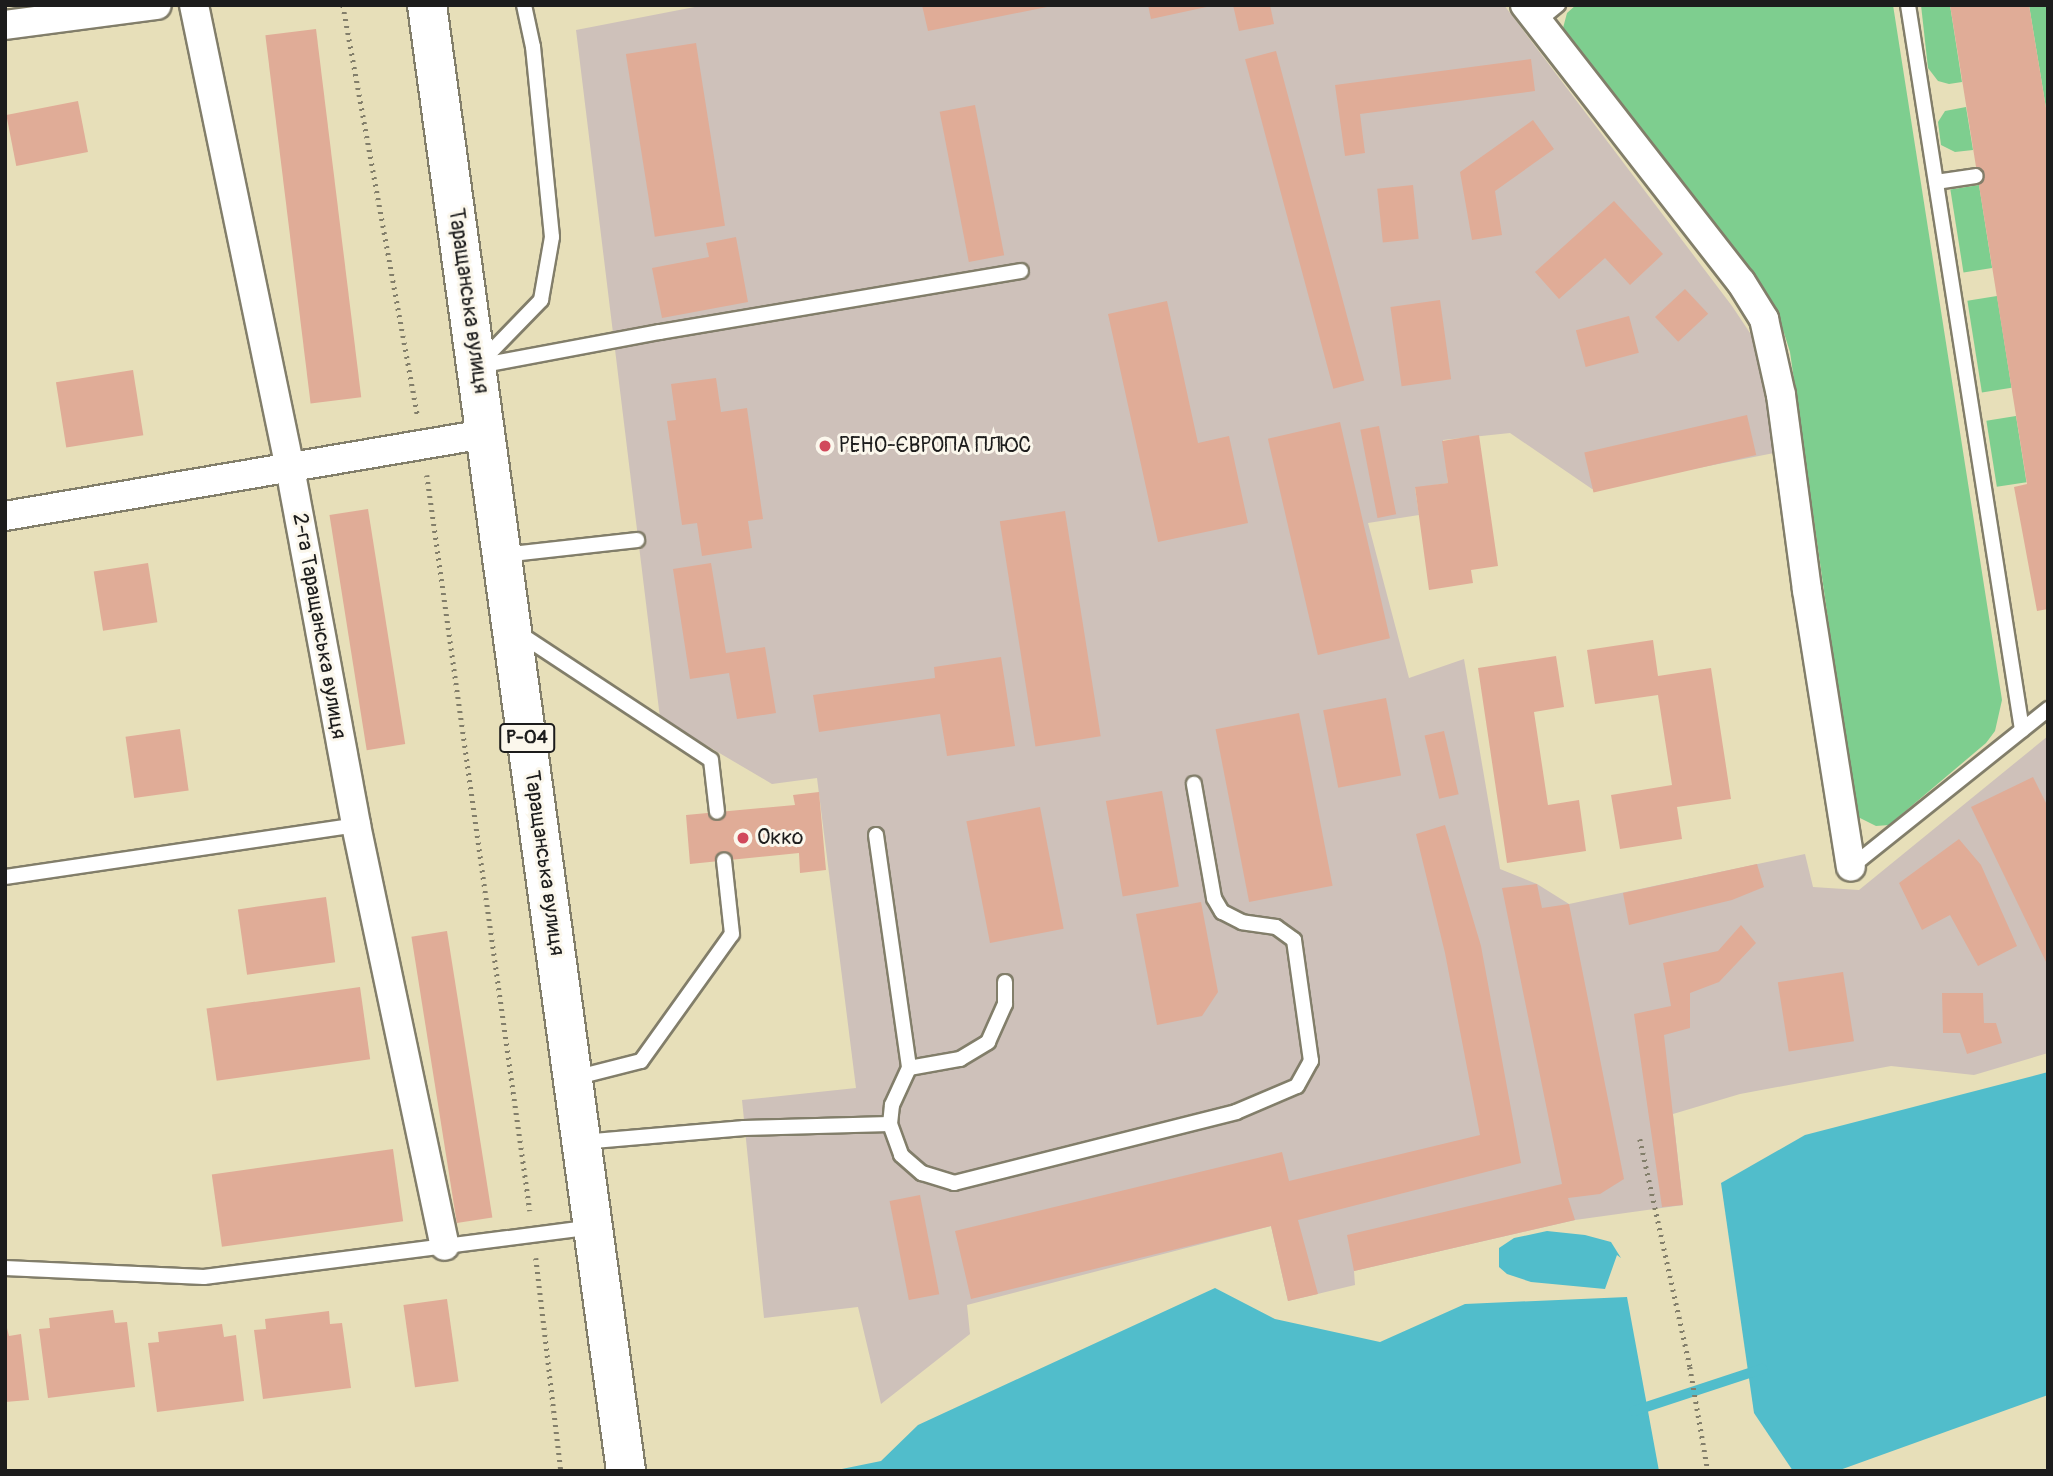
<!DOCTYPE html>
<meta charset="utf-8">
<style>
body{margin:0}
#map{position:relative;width:2053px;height:1476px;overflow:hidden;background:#e7dfb9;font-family:Pangolin,sans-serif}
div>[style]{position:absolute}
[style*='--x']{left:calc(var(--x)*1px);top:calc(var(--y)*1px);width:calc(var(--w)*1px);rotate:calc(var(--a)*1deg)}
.industrial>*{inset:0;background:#cec1ba}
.green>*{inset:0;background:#7ece8f;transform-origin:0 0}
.water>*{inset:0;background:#51bdcb}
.stream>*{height:10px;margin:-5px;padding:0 5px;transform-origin:5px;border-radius:5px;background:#51bdcb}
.building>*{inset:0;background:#e0ac97;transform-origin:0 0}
.path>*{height:4.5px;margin-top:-2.25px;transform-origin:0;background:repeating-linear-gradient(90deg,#827e6a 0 2px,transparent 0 7px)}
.roads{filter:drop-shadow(2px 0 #827e6a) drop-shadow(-2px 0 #827e6a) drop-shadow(0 2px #827e6a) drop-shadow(0 -2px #827e6a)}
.service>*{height:14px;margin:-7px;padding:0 7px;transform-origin:7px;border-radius:7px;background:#fff}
.minor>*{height:28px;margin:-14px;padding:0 14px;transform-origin:14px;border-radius:14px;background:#fff}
.primary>*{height:38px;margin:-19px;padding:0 19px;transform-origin:19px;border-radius:19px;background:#fff}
.dots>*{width:19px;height:19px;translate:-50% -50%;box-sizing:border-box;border:4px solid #fbf7ec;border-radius:50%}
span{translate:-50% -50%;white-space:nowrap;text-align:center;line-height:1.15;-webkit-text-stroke:6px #fbf7ec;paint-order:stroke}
.shield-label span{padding:2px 5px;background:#fbf7ec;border:2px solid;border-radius:5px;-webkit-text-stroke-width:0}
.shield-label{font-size:19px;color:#1c1c1c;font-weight:700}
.street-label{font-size:21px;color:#1c1c1c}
.poi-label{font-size:21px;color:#1c1c1c}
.left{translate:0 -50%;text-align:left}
.frame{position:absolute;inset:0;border:7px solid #1c1c1c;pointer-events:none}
</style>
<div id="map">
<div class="industrial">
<div style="clip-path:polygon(705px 5px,1504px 5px,1732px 306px,1760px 348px,1774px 453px,1592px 489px,1510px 433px,1443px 440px,1448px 483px,1415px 488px,1419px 515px,1368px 523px,1409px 678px,1464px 659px,1500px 869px,1537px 884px,1569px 904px,1805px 854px,1813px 887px,1859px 890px,2048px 736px,2048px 1053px,1974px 1075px,1891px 1066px,1740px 1094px,1673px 1114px,1683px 1205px,1575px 1220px,1354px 1271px,1355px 1285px,1288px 1301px,1271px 1226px,967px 1305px,970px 1334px,881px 1404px,858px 1307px,764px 1318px,742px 1100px,856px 1088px,817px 778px,772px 784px,660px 718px,576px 30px)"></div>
</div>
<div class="green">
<div style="clip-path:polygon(1576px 5px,1893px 5px,2002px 700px,1995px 731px,1986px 743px,1889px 825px,1876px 826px,1856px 816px,1790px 352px,1784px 333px,1774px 312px,1567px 39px,1563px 28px,1567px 13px)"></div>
<div style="clip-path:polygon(1921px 5px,1950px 5px,1962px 82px,1949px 84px,1938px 81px,1928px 68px)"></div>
<div style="clip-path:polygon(2029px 5px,2048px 5px,2048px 120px)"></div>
<div style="clip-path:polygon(1966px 107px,1973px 150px,1955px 152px,1941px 145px,1938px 122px,1945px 111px)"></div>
<div style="left:1979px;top:185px;width:84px;height:29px;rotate:81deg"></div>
<div style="left:1997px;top:296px;width:93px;height:30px;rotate:81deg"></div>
<div style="left:2016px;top:416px;width:67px;height:30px;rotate:81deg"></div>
</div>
<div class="water">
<div style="clip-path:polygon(2048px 1072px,2048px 1395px,1837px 1471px,1793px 1471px,1754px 1413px,1721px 1183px,1805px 1135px)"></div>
<div style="clip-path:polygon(1547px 1231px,1585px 1235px,1611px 1242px,1621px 1258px,1617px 1255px,1605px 1289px,1531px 1282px,1507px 1274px,1499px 1267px,1499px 1248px,1514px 1238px)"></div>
<div style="clip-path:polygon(1215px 1288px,1275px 1319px,1380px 1342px,1465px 1304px,1627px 1297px,1659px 1471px,832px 1471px,881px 1461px,918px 1425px)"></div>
</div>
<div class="stream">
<div style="--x:1634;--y:1411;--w:135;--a:-18.2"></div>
</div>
<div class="building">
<div style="clip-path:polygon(922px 5px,1052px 5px,1052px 6px,928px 31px)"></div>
<div style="clip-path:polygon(1148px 5px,1211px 5px,1211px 6px,1151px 19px)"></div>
<div style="clip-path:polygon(1233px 5px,1270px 5px,1274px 24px,1239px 31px)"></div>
<div style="clip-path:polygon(1950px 5px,2029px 5px,2048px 120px,2048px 609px,2037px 611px,2014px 487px,2027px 484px)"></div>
<div style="left:316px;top:29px;width:371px;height:51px;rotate:83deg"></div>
<div style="left:696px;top:43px;width:185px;height:71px;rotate:81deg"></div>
<div style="left:1276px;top:51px;width:341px;height:32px;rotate:75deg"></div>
<div style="clip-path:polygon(1531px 59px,1535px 91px,1360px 114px,1365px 153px,1345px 156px,1335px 85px)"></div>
<div style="left:78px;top:101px;width:52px;height:73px;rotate:79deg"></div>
<div style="left:975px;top:105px;width:153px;height:36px;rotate:79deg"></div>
<div style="clip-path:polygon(1533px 120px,1554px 149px,1495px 191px,1502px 235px,1472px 240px,1460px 172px)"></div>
<div style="left:1413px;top:185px;width:54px;height:36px;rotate:84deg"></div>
<div style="clip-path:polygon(1614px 201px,1663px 254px,1630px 285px,1605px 258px,1559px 299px,1535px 272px)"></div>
<div style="clip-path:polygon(736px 237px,748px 302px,662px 318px,652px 268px,709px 257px,706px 243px)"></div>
<div style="left:1685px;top:289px;width:34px;height:41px;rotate:47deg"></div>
<div style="left:1440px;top:300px;width:80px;height:50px;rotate:82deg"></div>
<div style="clip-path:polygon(1167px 301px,1198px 443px,1229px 436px,1248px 523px,1158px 542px,1108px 314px)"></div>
<div style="left:1629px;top:316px;width:38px;height:55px;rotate:75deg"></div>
<div style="left:133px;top:370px;width:66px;height:78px;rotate:81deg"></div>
<div style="clip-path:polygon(716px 378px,721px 412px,747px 408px,763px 519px,748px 521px,752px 548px,702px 556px,697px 523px,682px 525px,667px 421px,676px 420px,671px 384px)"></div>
<div style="left:1747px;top:415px;width:41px;height:167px;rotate:77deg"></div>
<div style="left:1340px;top:422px;width:222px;height:74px;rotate:77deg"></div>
<div style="left:1379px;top:426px;width:90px;height:19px;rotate:79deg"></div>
<div style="clip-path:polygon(1479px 435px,1498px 566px,1471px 570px,1473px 583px,1429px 590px,1415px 487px,1448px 483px,1442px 441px)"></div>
<div style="left:368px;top:509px;width:238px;height:39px;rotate:81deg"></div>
<div style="left:1065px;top:511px;width:228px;height:66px;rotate:81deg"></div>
<div style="left:148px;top:563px;width:60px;height:55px;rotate:81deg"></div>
<div style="clip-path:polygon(711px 563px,726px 653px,765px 647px,776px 713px,737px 719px,729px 673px,690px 679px,673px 569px)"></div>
<div style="clip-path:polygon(1653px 640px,1658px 676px,1711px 668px,1731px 799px,1677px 807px,1682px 839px,1620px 849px,1611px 795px,1672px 785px,1658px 695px,1595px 704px,1587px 650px)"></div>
<div style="clip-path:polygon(1556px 656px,1564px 707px,1534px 712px,1548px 805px,1579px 800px,1586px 851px,1507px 863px,1478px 668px)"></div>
<div style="clip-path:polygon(1001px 657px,1015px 746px,947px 756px,940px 714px,819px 732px,813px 695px,935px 678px,934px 667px)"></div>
<div style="left:1386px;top:698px;width:79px;height:64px;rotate:79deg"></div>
<div style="left:1299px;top:713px;width:176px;height:85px;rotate:79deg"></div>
<div style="left:180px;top:729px;width:62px;height:55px;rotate:82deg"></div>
<div style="left:1444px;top:731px;width:65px;height:20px;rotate:77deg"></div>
<div style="clip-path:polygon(2033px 777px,2048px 807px,2048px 966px,1971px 807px)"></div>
<div style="left:1162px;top:791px;width:97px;height:57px;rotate:80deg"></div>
<div style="clip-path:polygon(819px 792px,826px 870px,800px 873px,799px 853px,690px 864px,686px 815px,795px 805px,793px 795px)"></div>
<div style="left:1040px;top:807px;width:124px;height:75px;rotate:79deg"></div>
<div style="clip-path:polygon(1445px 825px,1481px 946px,1521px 1163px,1298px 1220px,1318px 1294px,1288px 1301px,1271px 1226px,971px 1299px,955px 1231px,1282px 1152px,1289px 1181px,1480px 1135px,1445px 953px,1416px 834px)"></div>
<div style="clip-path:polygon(1959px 839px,1981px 865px,2017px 946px,1978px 966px,1950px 915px,1922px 930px,1899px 883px)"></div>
<div style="clip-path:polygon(1757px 864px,1764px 887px,1732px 900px,1629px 925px,1623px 893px)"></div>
<div style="clip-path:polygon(1537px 884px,1542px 908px,1569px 904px,1624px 1179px,1600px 1194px,1568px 1198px,1575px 1220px,1354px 1271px,1347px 1235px,1562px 1184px,1502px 888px)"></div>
<div style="left:326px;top:897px;width:66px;height:89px;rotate:82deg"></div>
<div style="clip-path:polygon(1201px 902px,1218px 992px,1202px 1016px,1157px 1025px,1136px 914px)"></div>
<div style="clip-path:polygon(1741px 925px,1756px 943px,1719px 982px,1690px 993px,1690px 1028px,1664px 1035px,1683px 1205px,1662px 1207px,1634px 1014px,1671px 1006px,1663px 963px,1718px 951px)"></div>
<div style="left:447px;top:931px;width:290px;height:36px;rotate:81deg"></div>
<div style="left:1843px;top:972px;width:70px;height:66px;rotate:81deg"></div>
<div style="left:360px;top:987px;width:73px;height:155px;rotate:82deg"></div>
<div style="clip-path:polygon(1942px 993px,1983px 993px,1984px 1023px,1996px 1023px,2002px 1043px,1967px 1054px,1960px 1033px,1943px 1033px)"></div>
<div style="left:393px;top:1149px;width:73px;height:183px;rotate:82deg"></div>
<div style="left:920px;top:1195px;width:101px;height:31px;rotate:79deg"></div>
<div style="left:447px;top:1299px;width:83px;height:44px;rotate:82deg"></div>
<div style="clip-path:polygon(113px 1310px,115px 1323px,127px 1322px,135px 1387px,48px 1398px,39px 1329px,50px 1328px,49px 1318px)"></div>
<div style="clip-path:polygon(329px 1311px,330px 1324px,342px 1323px,351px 1388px,263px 1399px,254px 1330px,266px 1329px,265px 1319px)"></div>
<div style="clip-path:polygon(5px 1320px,9px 1336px,21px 1334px,29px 1400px,5px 1402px)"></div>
<div style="clip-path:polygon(222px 1324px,224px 1337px,236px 1335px,244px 1401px,157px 1412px,148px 1343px,159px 1342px,158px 1332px)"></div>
</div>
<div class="path">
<div style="--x:343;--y:5;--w:416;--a:79.7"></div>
<div style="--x:427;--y:475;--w:743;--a:82.03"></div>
<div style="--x:1640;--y:1139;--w:233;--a:77.6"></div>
<div style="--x:1690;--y:1367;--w:106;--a:80.2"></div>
<div style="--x:536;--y:1258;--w:214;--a:83.3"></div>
</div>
<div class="roads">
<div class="service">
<div style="--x:1908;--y:5;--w:734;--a:81.06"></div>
<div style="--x:1538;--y:21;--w:26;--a:-39"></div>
<div style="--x:1936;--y:182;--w:40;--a:-8.5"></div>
<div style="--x:480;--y:363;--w:88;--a:-45.9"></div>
<div style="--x:541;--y:300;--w:64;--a:-80.1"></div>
<div style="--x:552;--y:237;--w:191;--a:-95.7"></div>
<div style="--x:533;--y:47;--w:43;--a:-102.1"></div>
<div style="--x:478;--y:366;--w:185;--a:-10.6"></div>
<div style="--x:660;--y:332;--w:366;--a:-9.6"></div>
<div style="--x:503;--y:555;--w:135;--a:-6.4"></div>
<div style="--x:517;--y:632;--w:232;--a:33.4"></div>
<div style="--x:711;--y:760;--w:52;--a:83.4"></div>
<div style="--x:876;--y:835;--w:235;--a:81.9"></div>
<div style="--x:909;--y:1068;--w:41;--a:114.7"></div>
<div style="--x:892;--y:1105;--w:19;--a:96"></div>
<div style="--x:1851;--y:867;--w:253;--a:-38.7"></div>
<div style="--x:5;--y:877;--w:355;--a:-8.4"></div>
<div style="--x:909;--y:1068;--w:52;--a:-10"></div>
<div style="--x:960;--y:1059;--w:33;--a:-31"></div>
<div style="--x:988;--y:1042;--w:42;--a:-65.9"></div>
<div style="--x:1005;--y:1004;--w:22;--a:-90"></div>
<div style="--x:574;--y:1078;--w:69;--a:-14.2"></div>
<div style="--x:641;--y:1061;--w:156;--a:-54.4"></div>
<div style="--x:732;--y:934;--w:74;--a:-96.2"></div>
<div style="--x:582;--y:1142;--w:163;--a:-4.9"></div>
<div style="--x:744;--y:1128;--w:146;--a:-1.6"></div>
<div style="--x:890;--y:1124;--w:33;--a:70"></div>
<div style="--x:901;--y:1155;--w:28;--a:41"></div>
<div style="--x:922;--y:1173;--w:34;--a:17"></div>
<div style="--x:954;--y:1183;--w:291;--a:-14.1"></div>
<div style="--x:1236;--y:1112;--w:66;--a:-23.1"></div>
<div style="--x:1297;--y:1086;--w:29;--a:-61"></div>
<div style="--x:1311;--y:1061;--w:122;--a:-98"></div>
<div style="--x:1294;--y:940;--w:22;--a:-144"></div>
<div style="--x:1276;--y:927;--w:34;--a:-172"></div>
<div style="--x:1242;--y:922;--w:22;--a:-153"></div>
<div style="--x:1222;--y:912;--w:16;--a:-120"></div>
<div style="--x:1214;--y:898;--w:116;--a:-100"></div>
<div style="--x:5;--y:1268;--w:199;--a:2.6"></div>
<div style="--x:204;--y:1277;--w:391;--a:-7.3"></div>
</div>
<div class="minor">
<div style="--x:194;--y:5;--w:473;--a:78.3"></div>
<div style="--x:290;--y:468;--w:363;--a:79.5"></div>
<div style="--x:356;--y:825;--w:430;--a:78.1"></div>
<div style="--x:1525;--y:5;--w:351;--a:52.1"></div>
<div style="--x:1741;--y:282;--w:44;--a:58.1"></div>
<div style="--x:1764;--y:319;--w:78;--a:77.4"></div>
<div style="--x:1781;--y:395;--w:197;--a:82.4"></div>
<div style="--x:1807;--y:590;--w:280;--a:81"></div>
<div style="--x:5;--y:25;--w:153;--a:-7.5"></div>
<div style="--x:5;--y:516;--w:488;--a:-9.7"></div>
</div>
<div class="primary">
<div style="--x:427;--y:5;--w:1479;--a:82.27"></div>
</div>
</div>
<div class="dots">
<div style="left:825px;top:446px;background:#d1495b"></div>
<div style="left:743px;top:838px;background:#d1495b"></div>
</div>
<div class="shield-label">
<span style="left:527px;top:738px">Р-04</span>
</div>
<div class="street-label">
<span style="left:468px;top:301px;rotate:82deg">Таращанська вулиця</span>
<span style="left:319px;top:626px;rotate:80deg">2-га Таращанська вулиця</span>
<span style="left:544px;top:863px;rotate:82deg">Таращанська вулиця</span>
</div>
<div class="poi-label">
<span class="left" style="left:839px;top:446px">РЕНО-ЄВРОПА ПЛЮС</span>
<span class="left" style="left:757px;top:838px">Окко</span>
</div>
<div class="frame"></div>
</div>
